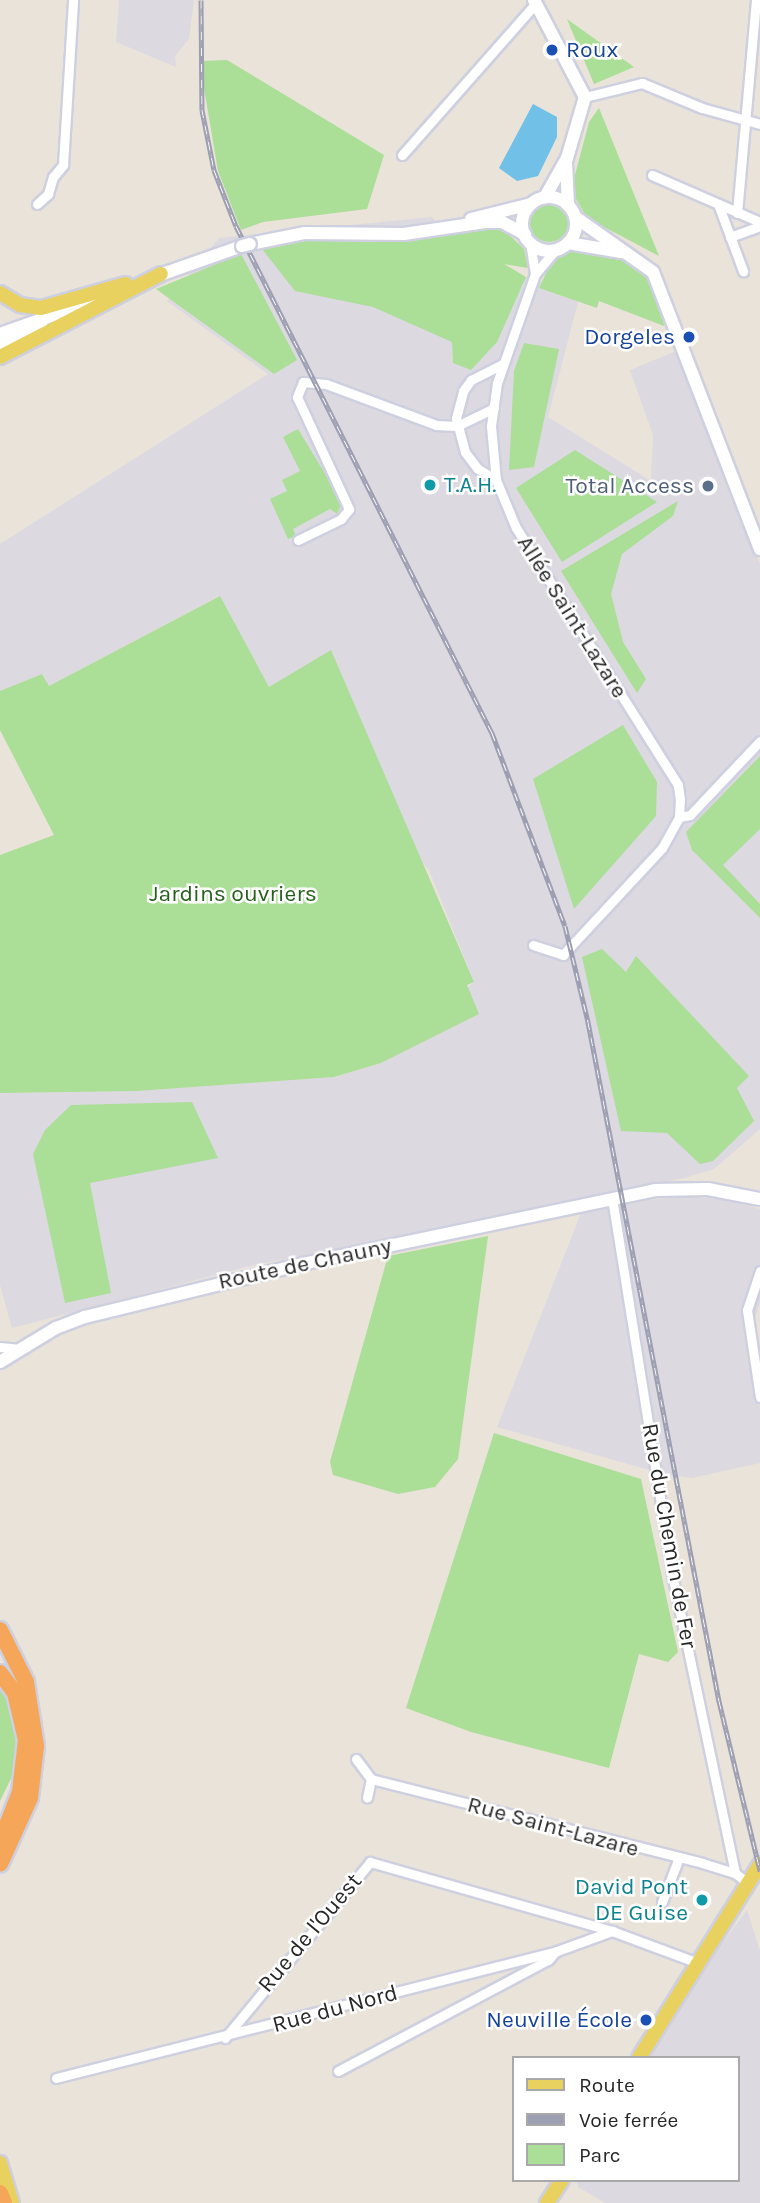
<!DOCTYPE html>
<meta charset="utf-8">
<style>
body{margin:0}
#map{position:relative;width:760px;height:2203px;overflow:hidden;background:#e9e3d9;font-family:Karla,sans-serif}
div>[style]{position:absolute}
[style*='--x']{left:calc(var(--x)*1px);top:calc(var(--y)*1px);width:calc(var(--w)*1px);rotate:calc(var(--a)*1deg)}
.industrial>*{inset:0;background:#dcd9e1}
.green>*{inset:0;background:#abde97}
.round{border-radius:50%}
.water>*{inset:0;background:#70c0e7}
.roads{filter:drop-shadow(2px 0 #ced0e0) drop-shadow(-2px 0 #ced0e0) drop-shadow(0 2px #ced0e0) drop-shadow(0 -2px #ced0e0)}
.street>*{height:9px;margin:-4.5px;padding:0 4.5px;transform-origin:4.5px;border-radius:4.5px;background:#fff}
.secondary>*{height:12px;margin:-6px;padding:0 6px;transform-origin:6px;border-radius:6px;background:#fff}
.secondary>.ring{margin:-6px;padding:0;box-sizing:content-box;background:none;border:12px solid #fff;border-radius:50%}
.primary>*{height:14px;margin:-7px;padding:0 7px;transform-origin:7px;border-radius:7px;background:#e8d15e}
.highway>*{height:16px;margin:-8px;padding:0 8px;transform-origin:8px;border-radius:8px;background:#f5a658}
.rail>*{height:5px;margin-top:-2.5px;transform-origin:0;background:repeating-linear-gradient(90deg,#fff 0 8px,#9c9eb1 0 16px);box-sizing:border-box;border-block:2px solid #9c9eb1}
.bridges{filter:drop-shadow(2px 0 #ced0e0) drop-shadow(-2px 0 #ced0e0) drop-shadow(0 2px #ced0e0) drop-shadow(0 -2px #ced0e0)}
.secondary-bridge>*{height:12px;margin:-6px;padding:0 6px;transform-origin:6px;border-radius:6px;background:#fff}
.dots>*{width:19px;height:19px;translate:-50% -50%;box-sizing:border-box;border:4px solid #fff;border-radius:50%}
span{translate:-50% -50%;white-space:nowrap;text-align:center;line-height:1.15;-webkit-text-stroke:5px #fff;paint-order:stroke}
.transit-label{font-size:23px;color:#164399}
.left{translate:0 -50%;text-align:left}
.right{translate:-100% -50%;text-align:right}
.culture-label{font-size:23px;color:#0d838f}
.service-label{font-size:23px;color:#4e5e75}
.street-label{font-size:23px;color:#272727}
.park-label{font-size:23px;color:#265f1c}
.legend{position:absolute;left:512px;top:2056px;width:228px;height:126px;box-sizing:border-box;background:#fff;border:2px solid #a9a9a9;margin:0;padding:9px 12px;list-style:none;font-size:21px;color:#272727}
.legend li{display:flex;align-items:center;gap:14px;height:35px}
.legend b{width:35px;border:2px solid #a9a9a9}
</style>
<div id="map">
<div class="industrial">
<div style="clip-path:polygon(119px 0,194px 0,189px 39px,175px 56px,176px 67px,116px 42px)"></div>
<div style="clip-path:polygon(432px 217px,478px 268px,539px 281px,578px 302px,548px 417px,651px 481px,653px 435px,630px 370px,679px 350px,760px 564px,760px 1129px,714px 1169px,684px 1178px,246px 1267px,12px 1328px,0 1285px,0 1093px,137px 1091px,334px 1077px,381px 1063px,474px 982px,429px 870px,269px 687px,219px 596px,49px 686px,42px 674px,0 691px,0 544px,268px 374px,167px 301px,219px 238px)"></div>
<div style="clip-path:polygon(673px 1196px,722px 1199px,760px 1209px,760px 1302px,753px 1325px,760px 1356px,760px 1463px,692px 1478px,667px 1475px,497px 1427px,581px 1213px)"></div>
<div style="clip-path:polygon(747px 1910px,760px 1951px,760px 2203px,605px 2203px,578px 2187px,577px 2180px,737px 2180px,737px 2058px,638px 2058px)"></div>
</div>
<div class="green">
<div style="clip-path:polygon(567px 19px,634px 67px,594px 84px)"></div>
<div style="clip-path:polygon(227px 60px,384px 155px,367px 209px,263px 222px,241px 230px,218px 171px,203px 82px,203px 61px)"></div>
<div style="clip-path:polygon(599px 108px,659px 256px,587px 218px,571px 190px,589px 122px)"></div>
<div class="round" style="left:530px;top:204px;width:38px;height:38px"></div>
<div style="clip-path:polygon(500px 226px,524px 249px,528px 268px,504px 264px,526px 277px,497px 342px,471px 370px,453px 363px,452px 342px,373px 307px,295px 291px,262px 249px,271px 242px,424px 238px)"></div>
<div style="clip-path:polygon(586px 246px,643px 267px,663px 306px,664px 326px,599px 301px,597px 308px,539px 288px,549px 267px,562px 255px)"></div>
<div style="clip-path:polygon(241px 254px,297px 360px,274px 374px,156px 289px)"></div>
<div style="clip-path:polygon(524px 343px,559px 349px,534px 467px,509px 470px,514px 371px)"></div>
<div style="clip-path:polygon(298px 429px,342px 502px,337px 514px,330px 509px,293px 529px,296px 536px,288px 539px,270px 499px,287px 491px,282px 480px,300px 471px,283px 437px)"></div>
<div style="clip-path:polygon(575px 450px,657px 502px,562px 562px,516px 488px)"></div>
<div style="clip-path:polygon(678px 501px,673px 516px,622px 554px,611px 594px,623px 642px,646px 679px,637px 693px,561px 571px)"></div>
<div style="clip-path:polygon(220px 596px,269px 687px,331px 650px,474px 982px,467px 985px,479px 1014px,381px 1063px,334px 1077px,137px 1091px,0 1093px,0 855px,54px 835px,0 730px,0 691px,42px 674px,49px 686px)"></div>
<div style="clip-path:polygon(623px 725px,657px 782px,656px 816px,574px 909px,533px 779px)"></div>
<div style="clip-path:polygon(760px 756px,760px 829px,723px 865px,760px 904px,760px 918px,692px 850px,686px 832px)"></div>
<div style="clip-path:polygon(602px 949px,626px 972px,636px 956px,749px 1076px,737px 1088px,754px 1121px,713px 1161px,700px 1164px,667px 1133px,621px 1131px,582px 957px)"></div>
<div style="clip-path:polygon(192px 1102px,218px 1158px,90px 1183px,111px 1293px,65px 1303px,33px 1154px,45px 1130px,71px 1105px)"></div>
<div style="clip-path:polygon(488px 1236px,458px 1459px,435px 1487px,398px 1494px,333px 1475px,330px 1462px,388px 1256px)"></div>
<div style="clip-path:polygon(494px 1433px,641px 1479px,678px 1652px,668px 1662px,639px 1654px,609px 1768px,471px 1732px,406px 1708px)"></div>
<div style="clip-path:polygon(0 1682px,10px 1694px,23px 1754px,0 1801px)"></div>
</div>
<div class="water">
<div style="clip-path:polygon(533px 104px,557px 117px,557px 137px,538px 176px,517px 181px,499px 168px)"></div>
</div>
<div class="roads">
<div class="street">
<div style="--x:585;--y:97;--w:59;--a:-13.8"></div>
<div style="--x:642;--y:83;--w:65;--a:22.6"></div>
<div style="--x:702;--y:108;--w:60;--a:15.4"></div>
<div style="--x:402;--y:155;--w:203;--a:-48.6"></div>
<div style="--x:652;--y:175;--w:118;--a:23.5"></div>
<div style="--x:37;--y:204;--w:15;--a:-42"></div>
<div style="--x:48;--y:194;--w:18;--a:-74"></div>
<div style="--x:53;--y:177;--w:16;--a:-50"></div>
<div style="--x:63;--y:165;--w:165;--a:-86.5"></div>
<div style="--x:718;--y:204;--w:72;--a:69.5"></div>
<div style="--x:737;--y:213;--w:214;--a:-84.9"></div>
<div style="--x:730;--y:237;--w:32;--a:-20"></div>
<div style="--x:530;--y:242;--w:32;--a:81"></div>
<div style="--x:496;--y:480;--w:22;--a:-148"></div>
<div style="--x:477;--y:468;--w:20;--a:-127"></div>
<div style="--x:465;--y:452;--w:35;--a:-105"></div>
<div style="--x:456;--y:418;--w:28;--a:-75"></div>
<div style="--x:463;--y:391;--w:14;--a:-54"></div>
<div style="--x:471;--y:380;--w:36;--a:-27"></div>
<div style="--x:298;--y:540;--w:48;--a:-26"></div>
<div style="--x:341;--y:519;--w:13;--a:-51"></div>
<div style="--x:349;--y:509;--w:123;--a:-114.9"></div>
<div style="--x:297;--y:397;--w:16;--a:-68"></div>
<div style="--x:303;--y:382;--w:23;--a:5"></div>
<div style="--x:326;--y:384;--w:117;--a:20.4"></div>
<div style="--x:436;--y:425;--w:21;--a:3"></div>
<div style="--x:457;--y:426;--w:41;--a:-25.9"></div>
<div style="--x:679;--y:817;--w:11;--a:-10"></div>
<div style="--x:690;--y:815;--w:102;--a:-46.6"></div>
<div style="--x:533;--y:945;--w:32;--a:18"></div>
<div style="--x:563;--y:955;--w:11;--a:-49"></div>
<div style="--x:570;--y:947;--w:135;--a:-47.1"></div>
<div style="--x:662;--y:848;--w:35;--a:-61"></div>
<div style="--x:679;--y:817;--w:17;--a:-87"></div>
<div style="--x:680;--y:800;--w:15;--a:-98"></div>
<div style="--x:678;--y:785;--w:304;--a:-122.2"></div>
<div style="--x:516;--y:528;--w:52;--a:-112.6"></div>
<div style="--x:496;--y:480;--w:54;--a:-95.3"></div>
<div style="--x:491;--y:426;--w:43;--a:-82.1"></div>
<div style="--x:497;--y:383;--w:115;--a:-70.8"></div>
<div style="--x:535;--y:274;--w:31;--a:-50"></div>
<div style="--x:612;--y:1198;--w:381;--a:80.9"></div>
<div style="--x:672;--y:1574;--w:306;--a:78.1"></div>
<div style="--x:760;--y:1271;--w:41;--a:108.4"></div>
<div style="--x:747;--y:1310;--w:88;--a:81.5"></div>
<div style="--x:0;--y:1347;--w:20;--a:6"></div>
<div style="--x:356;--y:1759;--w:25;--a:53"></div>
<div style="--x:371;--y:1779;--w:19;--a:102"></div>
<div style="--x:371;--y:1779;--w:341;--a:14.2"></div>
<div style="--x:702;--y:1863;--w:34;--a:17"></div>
<div style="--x:735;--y:1873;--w:16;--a:38"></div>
<div style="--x:662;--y:1902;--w:45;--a:-69.1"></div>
<div style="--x:225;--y:2038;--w:228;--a:-50.5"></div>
<div style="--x:370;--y:1862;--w:252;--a:15.9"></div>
<div style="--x:612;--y:1931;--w:92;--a:20.4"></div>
<div style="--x:338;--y:2071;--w:238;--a:-27.9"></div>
<div style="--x:548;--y:1960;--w:11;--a:-49"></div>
<div style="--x:56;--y:2078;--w:517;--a:-14.22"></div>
<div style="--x:557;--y:1951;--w:59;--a:-20"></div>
</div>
<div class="secondary">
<div style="--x:534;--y:0;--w:110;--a:62.3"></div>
<div style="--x:585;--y:97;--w:64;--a:106.4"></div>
<div style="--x:567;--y:158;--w:45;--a:119.4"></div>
<div style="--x:566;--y:163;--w:42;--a:87.3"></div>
<div class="ring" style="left:522px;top:197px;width:42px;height:42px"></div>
<div style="--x:575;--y:217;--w:95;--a:35.2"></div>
<div style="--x:653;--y:272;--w:297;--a:68.9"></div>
<div style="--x:471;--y:219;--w:62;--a:-14"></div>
<div style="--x:568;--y:243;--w:54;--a:9.6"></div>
<div style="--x:250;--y:244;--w:55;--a:-11.5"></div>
<div style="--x:304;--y:233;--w:100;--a:0.6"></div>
<div style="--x:404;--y:234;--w:82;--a:-8.4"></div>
<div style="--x:485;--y:222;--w:17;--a:0"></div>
<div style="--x:502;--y:222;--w:26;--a:28"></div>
<div style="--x:154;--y:277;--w:93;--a:-19.4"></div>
<div style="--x:0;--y:334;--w:108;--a:-19.4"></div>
<div style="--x:0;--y:346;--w:46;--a:-23.2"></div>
<div style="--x:0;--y:1362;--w:66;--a:-31.3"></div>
<div style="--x:56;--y:1328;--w:31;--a:-21"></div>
<div style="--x:85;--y:1317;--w:223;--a:-13.7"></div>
<div style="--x:302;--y:1264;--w:361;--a:-11.8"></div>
<div style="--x:655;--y:1190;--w:53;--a:-1.1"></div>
<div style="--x:708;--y:1189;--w:53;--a:10.9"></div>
</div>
<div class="primary">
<div style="--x:0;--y:293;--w:23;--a:31"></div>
<div style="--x:20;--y:305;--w:21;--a:8"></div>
<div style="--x:41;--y:308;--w:88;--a:-15.8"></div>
<div style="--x:0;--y:357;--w:181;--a:-27.3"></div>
<div style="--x:639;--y:2058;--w:229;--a:-58"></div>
<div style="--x:0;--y:2163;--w:42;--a:73.3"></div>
<div style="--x:547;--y:2203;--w:27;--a:-57"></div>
</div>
<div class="highway">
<div style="--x:0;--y:1630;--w:58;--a:63.4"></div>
<div style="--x:26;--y:1682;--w:65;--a:81.1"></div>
<div style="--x:36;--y:1746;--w:52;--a:96.6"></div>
<div style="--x:30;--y:1798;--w:72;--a:114.4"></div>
<div style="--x:0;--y:1673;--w:25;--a:53"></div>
<div style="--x:15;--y:1693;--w:48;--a:76.8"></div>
<div style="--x:26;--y:1740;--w:52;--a:96.6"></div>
<div style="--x:20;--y:1792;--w:55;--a:111.4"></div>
<div style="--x:0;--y:2193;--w:11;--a:68"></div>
</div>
</div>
<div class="rail">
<div style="--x:201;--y:0;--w:110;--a:89.5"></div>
<div style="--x:202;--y:110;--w:61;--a:78.7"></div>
<div style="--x:214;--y:170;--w:60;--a:68.6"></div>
<div style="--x:236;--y:226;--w:568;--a:63.21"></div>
<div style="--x:492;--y:733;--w:206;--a:69.3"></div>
<div style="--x:565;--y:926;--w:99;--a:76.5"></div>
<div style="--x:588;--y:1022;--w:692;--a:79.08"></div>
<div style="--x:719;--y:1701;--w:175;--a:76.4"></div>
</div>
<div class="bridges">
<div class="secondary-bridge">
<div style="--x:242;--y:246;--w:8;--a:-14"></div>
</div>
</div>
<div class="dots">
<div style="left:552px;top:50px;background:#1a4fb4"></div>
<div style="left:689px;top:337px;background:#1a4fb4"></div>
<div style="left:430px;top:485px;background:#0f9aa8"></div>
<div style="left:708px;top:486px;background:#5c6f8a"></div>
<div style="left:702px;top:1900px;background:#0f9aa8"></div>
<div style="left:646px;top:2020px;background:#1a4fb4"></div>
</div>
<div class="transit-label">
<span class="left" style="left:566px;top:50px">Roux</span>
<span class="right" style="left:675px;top:337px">Dorgeles</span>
<span class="right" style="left:632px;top:2020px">Neuville École</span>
</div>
<div class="culture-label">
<span class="left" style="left:444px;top:485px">T.A.H.</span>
<span class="right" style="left:688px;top:1900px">David Pont<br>DE Guise</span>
</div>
<div class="service-label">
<span class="right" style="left:694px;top:486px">Total Access</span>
</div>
<div class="street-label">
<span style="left:572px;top:617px;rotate:58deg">Allée Saint-Lazare</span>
<span style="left:305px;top:1264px;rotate:-12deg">Route de Chauny</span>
<span style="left:669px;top:1536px;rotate:80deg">Rue du Chemin de Fer</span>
<span style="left:553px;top:1827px;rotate:15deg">Rue Saint-Lazare</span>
<span style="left:310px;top:1933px;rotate:-50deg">Rue de l'Ouest</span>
<span style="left:335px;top:2009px;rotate:-15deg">Rue du Nord</span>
</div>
<div class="park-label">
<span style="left:233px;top:894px">Jardins ouvriers</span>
</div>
<ul class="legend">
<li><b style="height:9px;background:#e8d15e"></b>Route</li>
<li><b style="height:9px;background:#9c9eb1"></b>Voie ferrée</li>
<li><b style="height:19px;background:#abde97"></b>Parc</li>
</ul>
</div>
